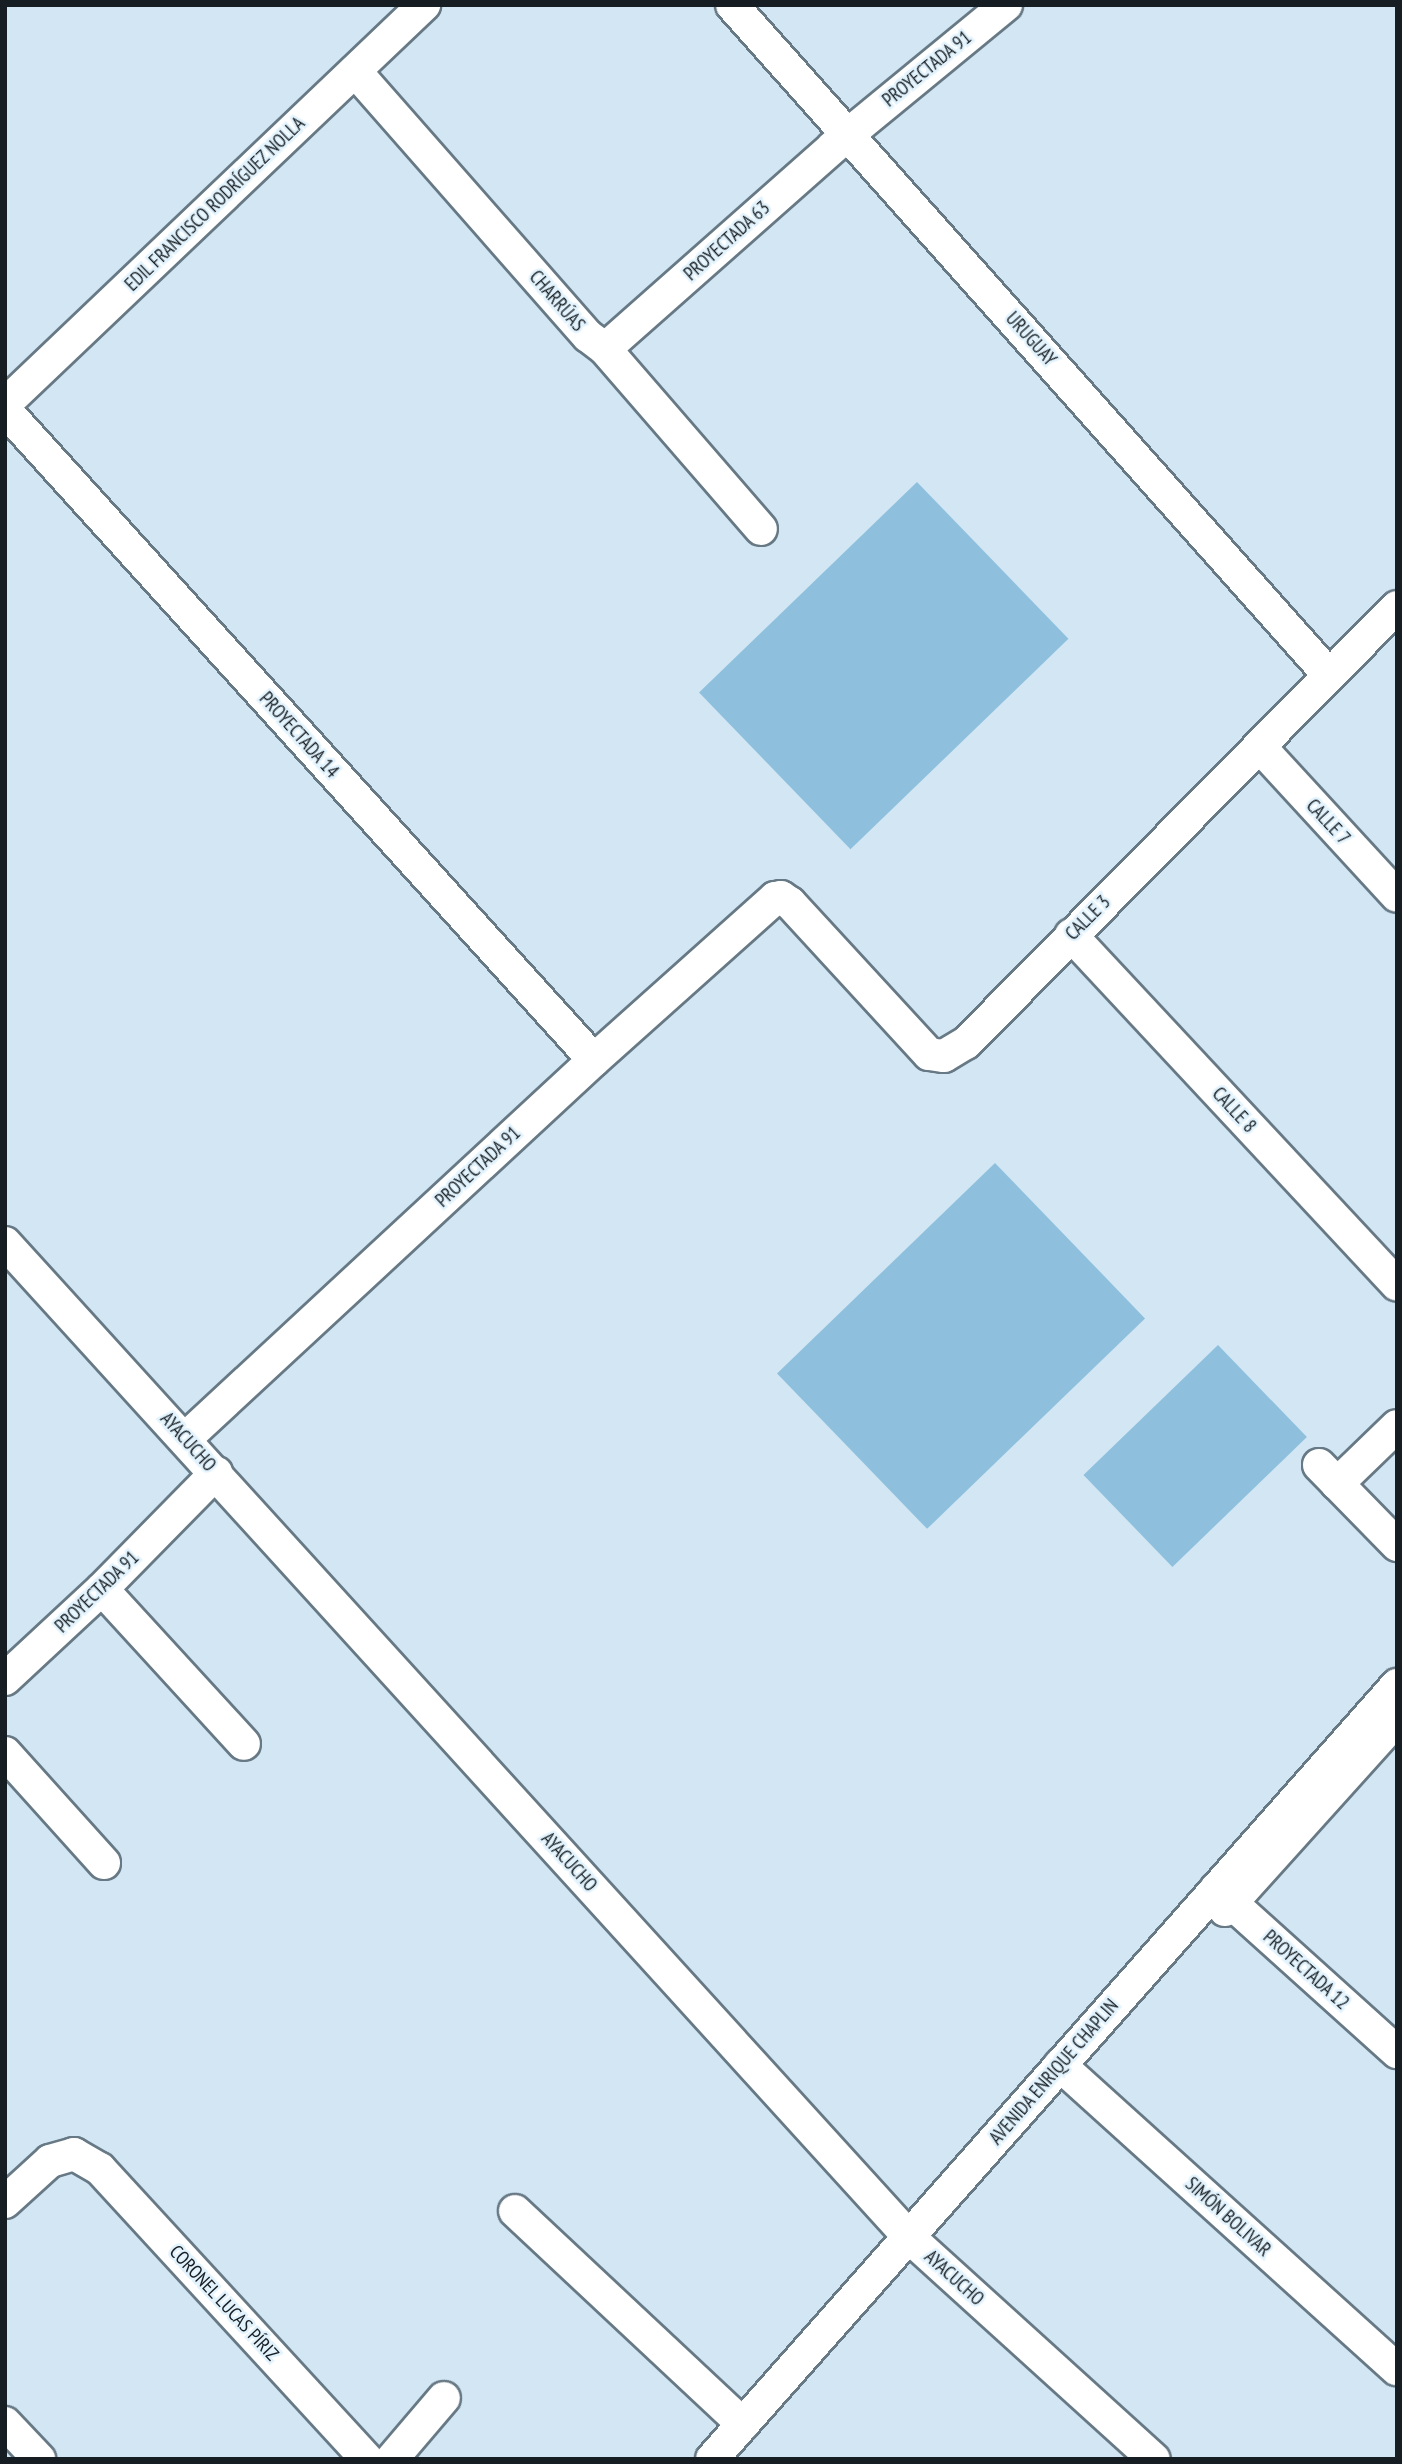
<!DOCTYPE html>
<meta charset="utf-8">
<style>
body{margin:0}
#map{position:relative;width:1402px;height:2464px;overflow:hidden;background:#d2e6f3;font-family:"PT Sans Narrow",sans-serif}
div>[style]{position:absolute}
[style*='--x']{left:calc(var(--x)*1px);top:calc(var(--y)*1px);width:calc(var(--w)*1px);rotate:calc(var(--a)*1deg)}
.green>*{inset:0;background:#8ec0de;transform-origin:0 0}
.roads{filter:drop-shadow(2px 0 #677985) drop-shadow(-2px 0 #677985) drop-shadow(0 2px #677985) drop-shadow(0 -2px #677985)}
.minor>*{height:32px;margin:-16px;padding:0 16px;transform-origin:16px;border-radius:16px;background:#fff}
span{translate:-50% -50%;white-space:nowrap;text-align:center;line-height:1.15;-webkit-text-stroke:5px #e2f3fd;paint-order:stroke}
.street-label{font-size:19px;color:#171e23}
.frame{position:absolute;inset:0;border:7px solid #171e23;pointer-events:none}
</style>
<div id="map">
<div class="green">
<div style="left:917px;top:482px;width:218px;height:303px;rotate:46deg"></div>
<div style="left:995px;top:1163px;width:216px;height:303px;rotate:46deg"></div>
<div style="left:1218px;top:1345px;width:128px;height:187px;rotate:46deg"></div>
</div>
<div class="roads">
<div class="minor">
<div style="--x:732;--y:5;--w:896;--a:48.3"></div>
<div style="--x:355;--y:71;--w:353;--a:48.7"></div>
<div style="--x:588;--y:336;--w:21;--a:37"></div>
<div style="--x:605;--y:349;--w:238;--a:49.1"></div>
<div style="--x:605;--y:349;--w:305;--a:-41.5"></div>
<div style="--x:833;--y:147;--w:224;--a:-39.4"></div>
<div style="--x:5;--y:404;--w:579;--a:-43.6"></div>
<div style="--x:5;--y:410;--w:877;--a:47.82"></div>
<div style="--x:1260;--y:747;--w:202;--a:47.4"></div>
<div style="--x:1071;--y:935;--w:478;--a:47"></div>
<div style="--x:5;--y:1243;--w:1345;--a:47.71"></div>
<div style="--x:910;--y:2238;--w:329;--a:42.2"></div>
<div style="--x:185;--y:1439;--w:558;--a:-42.82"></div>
<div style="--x:594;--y:1060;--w:243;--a:-41.8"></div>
<div style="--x:775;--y:898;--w:6;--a:-9"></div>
<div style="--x:781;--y:897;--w:11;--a:34"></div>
<div style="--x:790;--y:903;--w:205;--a:47.4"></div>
<div style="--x:929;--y:1054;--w:15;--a:8"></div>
<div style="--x:944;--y:1056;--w:26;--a:-31"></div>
<div style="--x:966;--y:1043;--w:613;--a:-45.33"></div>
<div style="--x:1319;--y:1465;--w:112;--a:45.7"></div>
<div style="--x:1337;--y:1484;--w:83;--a:-44"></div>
<div style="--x:102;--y:1589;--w:210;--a:47.5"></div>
<div style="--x:5;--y:1679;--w:132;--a:-42.9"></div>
<div style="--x:102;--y:1589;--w:163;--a:-45.5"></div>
<div style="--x:5;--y:1753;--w:148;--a:48"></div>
<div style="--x:1216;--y:1889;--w:244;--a:42"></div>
<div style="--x:1225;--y:1910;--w:257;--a:-48"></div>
<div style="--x:1060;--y:2065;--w:454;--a:42.1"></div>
<div style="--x:5;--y:2202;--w:61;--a:-42.3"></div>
<div style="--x:50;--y:2161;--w:25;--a:-16"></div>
<div style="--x:74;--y:2154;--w:30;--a:30"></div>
<div style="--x:100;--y:2169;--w:394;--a:47.4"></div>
<div style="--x:515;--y:2211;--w:312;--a:43.1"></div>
<div style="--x:5;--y:2423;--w:50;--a:46.6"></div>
<div style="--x:392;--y:2459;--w:80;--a:-49.6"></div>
<div style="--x:712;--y:2459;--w:1034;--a:-48.49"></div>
</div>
</div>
<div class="street-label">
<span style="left:927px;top:69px;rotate:-39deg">PROYECTADA 91</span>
<span style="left:215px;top:204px;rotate:-44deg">EDIL FRANCISCO RODRÍGUEZ NOLLA</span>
<span style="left:727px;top:241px;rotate:-42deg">PROYECTADA 63</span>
<span style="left:557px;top:301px;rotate:49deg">CHARRÚAS</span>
<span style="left:1031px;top:339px;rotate:48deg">URUGUAY</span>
<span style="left:299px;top:735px;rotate:48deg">PROYECTADA 14</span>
<span style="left:1328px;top:822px;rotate:47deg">CALLE 7</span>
<span style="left:1088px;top:918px;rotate:-45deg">CALLE 3</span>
<span style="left:1234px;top:1110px;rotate:47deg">CALLE 8</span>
<span style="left:478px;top:1167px;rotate:-43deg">PROYECTADA 91</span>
<span style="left:188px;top:1442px;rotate:48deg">AYACUCHO</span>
<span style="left:97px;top:1592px;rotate:-44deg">PROYECTADA 91</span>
<span style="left:569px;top:1862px;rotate:48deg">AYACUCHO</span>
<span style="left:1306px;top:1970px;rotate:42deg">PROYECTADA 12</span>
<span style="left:1054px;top:2072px;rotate:-49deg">AVENIDA ENRIQUE CHAPLIN</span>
<span style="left:1228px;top:2217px;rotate:42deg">SIMÓN BOLIVAR</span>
<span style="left:954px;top:2278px;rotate:42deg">AYACUCHO</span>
<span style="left:224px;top:2303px;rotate:47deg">CORONEL LUCAS PÍRIZ</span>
</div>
<div class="frame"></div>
</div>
